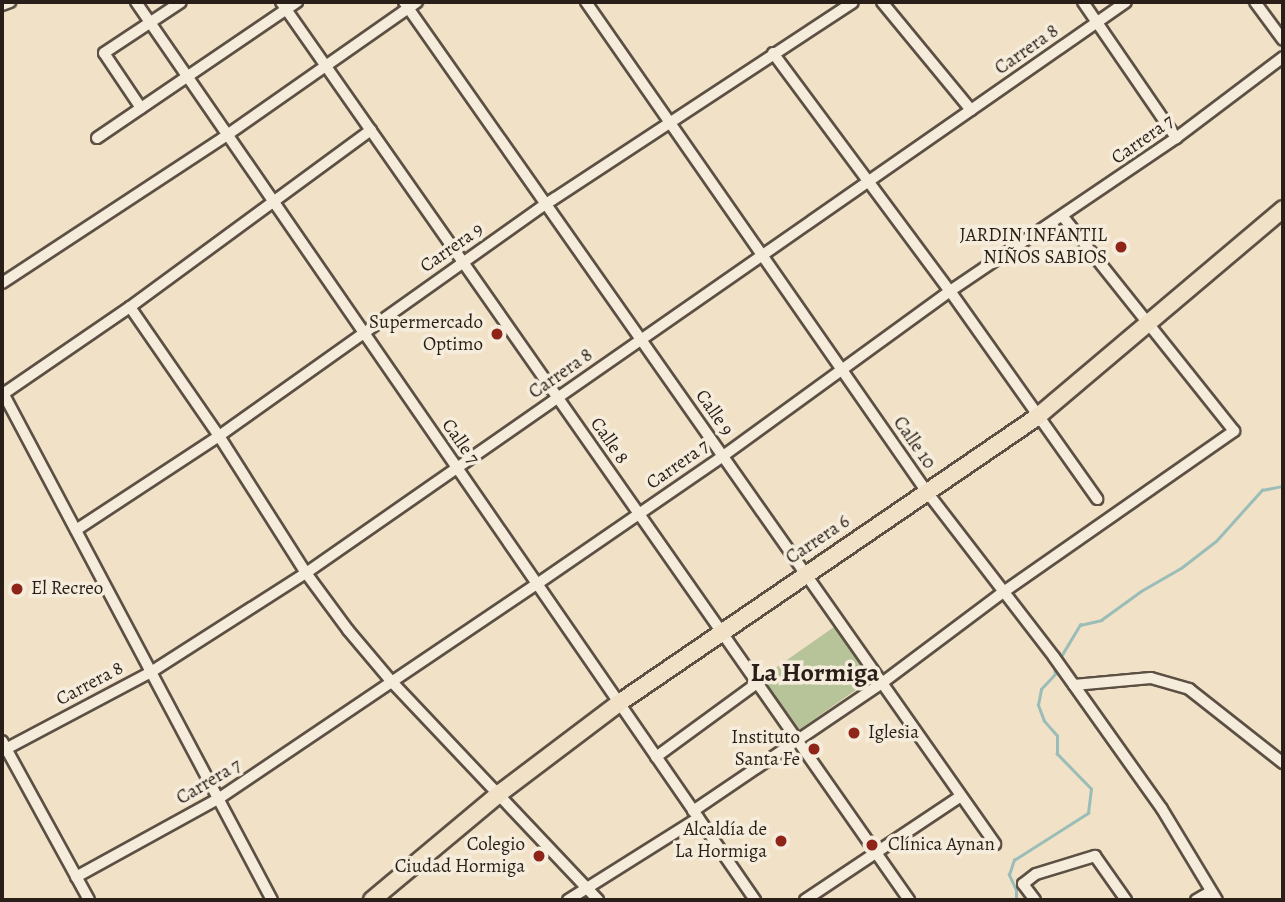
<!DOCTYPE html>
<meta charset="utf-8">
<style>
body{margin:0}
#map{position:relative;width:1285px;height:902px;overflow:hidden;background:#f1e1c7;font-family:Alegreya,serif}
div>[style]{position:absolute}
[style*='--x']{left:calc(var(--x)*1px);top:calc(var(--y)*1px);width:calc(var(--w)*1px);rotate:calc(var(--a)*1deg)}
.green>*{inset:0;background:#b7c398;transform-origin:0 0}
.stream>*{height:2.5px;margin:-1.25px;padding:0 1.25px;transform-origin:1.25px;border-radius:1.25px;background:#9bbdb8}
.roads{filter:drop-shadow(2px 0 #5c5044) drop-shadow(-2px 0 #5c5044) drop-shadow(0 2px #5c5044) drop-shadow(0 -2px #5c5044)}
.street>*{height:10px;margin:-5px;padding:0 5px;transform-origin:5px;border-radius:5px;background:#f6ecdb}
.primary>*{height:16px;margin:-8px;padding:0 8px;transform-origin:8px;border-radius:8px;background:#f1e1c7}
.dots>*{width:19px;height:19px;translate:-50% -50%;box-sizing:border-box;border:4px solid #f6ecdb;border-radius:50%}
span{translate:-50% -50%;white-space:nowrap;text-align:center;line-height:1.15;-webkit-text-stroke:7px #f6ecdb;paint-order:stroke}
.street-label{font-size:19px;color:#2a1f18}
.poi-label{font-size:19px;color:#2a1f18}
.right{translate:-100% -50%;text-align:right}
.left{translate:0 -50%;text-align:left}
.district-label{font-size:26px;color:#2a1f18;font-weight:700}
.frame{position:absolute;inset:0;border:4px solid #2a1f18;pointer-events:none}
</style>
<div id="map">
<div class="green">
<div style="left:834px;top:627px;width:64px;height:88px;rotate:55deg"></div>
</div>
<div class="stream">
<div style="--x:1060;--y:658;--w:39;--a:-59"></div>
<div style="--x:1080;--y:625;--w:22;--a:-13"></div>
<div style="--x:1101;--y:620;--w:49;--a:-35.9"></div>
<div style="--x:1141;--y:591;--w:46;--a:-29.9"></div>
<div style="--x:1181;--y:568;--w:44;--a:-37.6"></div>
<div style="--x:1216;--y:541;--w:69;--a:-48"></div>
<div style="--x:1262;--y:490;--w:21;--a:-11"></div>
<div style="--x:1016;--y:900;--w:10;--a:-90"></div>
<div style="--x:1016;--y:890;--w:17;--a:-115"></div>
<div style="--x:1009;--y:875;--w:16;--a:-72"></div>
<div style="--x:1014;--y:860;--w:88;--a:-32.4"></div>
<div style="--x:1088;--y:813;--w:24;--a:-83"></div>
<div style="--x:1091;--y:789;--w:49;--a:-134.2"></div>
<div style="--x:1057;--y:754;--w:18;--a:-90"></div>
<div style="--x:1057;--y:736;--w:20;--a:-131"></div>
<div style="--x:1044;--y:721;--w:17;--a:-111"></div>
<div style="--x:1038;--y:705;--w:16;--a:-79"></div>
<div style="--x:1041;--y:689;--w:21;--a:-47"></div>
<div style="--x:1055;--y:674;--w:8;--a:-97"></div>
</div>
<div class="roads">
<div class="street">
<div style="--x:136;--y:2;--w:1091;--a:55.42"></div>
<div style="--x:281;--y:2;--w:1096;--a:55.03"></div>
<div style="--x:404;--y:2;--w:1029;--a:54.93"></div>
<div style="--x:586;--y:2;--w:597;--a:55.17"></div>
<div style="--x:927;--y:492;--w:208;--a:52.4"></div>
<div style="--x:1054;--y:657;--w:186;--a:54.6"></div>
<div style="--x:1162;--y:809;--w:106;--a:58.9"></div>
<div style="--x:882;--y:2;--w:140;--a:50.5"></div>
<div style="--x:1083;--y:2;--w:165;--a:55.6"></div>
<div style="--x:1255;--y:2;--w:47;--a:53.6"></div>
<div style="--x:2;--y:5;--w:9;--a:-21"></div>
<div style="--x:773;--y:53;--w:297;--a:53.4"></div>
<div style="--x:950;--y:291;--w:255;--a:54.7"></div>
<div style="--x:141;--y:108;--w:66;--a:-123.9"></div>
<div style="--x:104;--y:53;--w:92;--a:-33.5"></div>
<div style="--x:97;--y:138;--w:242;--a:-34.2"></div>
<div style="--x:2;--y:283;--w:269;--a:-33.3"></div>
<div style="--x:227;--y:135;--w:232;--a:-35"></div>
<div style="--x:130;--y:307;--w:157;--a:55.4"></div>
<div style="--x:219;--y:436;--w:162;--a:57.6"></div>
<div style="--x:306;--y:573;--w:71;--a:53.6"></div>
<div style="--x:348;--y:630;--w:68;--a:49.8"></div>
<div style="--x:392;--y:682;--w:300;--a:46.6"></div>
<div style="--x:2;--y:391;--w:576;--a:62.06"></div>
<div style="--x:3;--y:394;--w:154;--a:-34.4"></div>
<div style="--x:130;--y:307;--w:299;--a:-36.3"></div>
<div style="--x:76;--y:530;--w:171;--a:-33.3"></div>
<div style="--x:219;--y:436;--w:401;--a:-35.4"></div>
<div style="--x:546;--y:204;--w:367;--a:-33.3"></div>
<div style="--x:1074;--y:685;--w:77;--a:-5.2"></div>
<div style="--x:1151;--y:678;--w:40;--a:16"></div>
<div style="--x:1189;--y:689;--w:120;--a:38.2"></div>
<div style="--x:2;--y:741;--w:181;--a:61.3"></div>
<div style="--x:2;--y:751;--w:169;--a:-27.9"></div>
<div style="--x:151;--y:672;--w:184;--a:-32.6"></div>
<div style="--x:306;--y:573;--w:999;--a:-34.85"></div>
<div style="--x:656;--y:757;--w:125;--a:-36.2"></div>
<div style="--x:693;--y:811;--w:228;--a:-34.1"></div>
<div style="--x:882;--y:683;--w:150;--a:-36.9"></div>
<div style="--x:1002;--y:593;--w:283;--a:-34.9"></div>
<div style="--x:1234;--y:431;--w:274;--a:-128.6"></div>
<div style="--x:76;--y:877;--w:162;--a:-28.8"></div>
<div style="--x:218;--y:799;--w:385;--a:-34"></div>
<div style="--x:537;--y:584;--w:226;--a:-34.5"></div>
<div style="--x:723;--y:456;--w:281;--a:-36"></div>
<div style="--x:950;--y:291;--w:273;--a:-34.1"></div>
<div style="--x:1176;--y:138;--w:134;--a:-37.1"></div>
<div style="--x:568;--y:900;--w:154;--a:-32.2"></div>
<div style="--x:805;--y:900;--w:187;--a:-33.7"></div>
<div style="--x:1035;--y:900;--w:20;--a:-127"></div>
<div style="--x:1023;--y:884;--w:16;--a:-38"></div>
<div style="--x:1036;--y:874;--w:62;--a:-17"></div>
<div style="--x:1095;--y:856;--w:54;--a:54.8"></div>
<div style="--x:1196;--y:900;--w:16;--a:-30"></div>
</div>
<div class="primary">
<div style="--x:372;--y:900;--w:167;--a:-39.9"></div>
<div style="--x:500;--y:793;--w:149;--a:-37.1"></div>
<div style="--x:619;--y:703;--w:506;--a:-34.38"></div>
<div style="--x:1037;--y:417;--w:322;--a:-40.2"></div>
</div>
</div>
<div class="dots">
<div style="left:1121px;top:247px;background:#8f2418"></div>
<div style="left:497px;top:334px;background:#8f2418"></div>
<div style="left:17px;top:589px;background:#8f2418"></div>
<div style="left:854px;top:733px;background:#8f2418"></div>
<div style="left:814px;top:749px;background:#8f2418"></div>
<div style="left:781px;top:841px;background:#8f2418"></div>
<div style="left:872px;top:845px;background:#8f2418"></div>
<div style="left:539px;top:856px;background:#8f2418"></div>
</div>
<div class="street-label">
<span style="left:1027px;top:50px;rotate:-35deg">Carrera 8</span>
<span style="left:1143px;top:140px;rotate:-35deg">Carrera 7</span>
<span style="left:452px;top:248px;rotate:-35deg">Carrera 9</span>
<span style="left:561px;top:374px;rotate:-35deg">Carrera 8</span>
<span style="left:714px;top:413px;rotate:55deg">Calle 9</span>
<span style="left:609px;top:441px;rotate:55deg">Calle 8</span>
<span style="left:460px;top:442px;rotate:55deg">Calle 7</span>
<span style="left:914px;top:443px;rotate:55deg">Calle 10</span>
<span style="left:678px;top:465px;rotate:-35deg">Carrera 7</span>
<span style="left:818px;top:540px;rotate:-34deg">Carrera 6</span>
<span style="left:90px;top:684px;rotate:-28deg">Carrera 8</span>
<span style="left:209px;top:782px;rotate:-31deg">Carrera 7</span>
</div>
<div class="poi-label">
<span class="right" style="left:1107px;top:247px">JARDIN INFANTIL<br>NIÑOS SABIOS</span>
<span class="right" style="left:483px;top:334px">Supermercado<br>Optimo</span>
<span class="left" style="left:31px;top:589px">El Recreo</span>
<span class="left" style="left:868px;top:733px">Iglesia</span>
<span class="right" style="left:800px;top:749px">Instituto<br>Santa Fe</span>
<span class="right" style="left:767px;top:841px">Alcaldía de<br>La Hormiga</span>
<span class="right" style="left:525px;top:856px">Colegio<br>Ciudad Hormiga</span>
<span class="left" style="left:888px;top:845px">Clínica Aynan</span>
</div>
<div class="district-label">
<span style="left:815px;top:673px">La Hormiga</span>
</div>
<div class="frame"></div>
</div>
